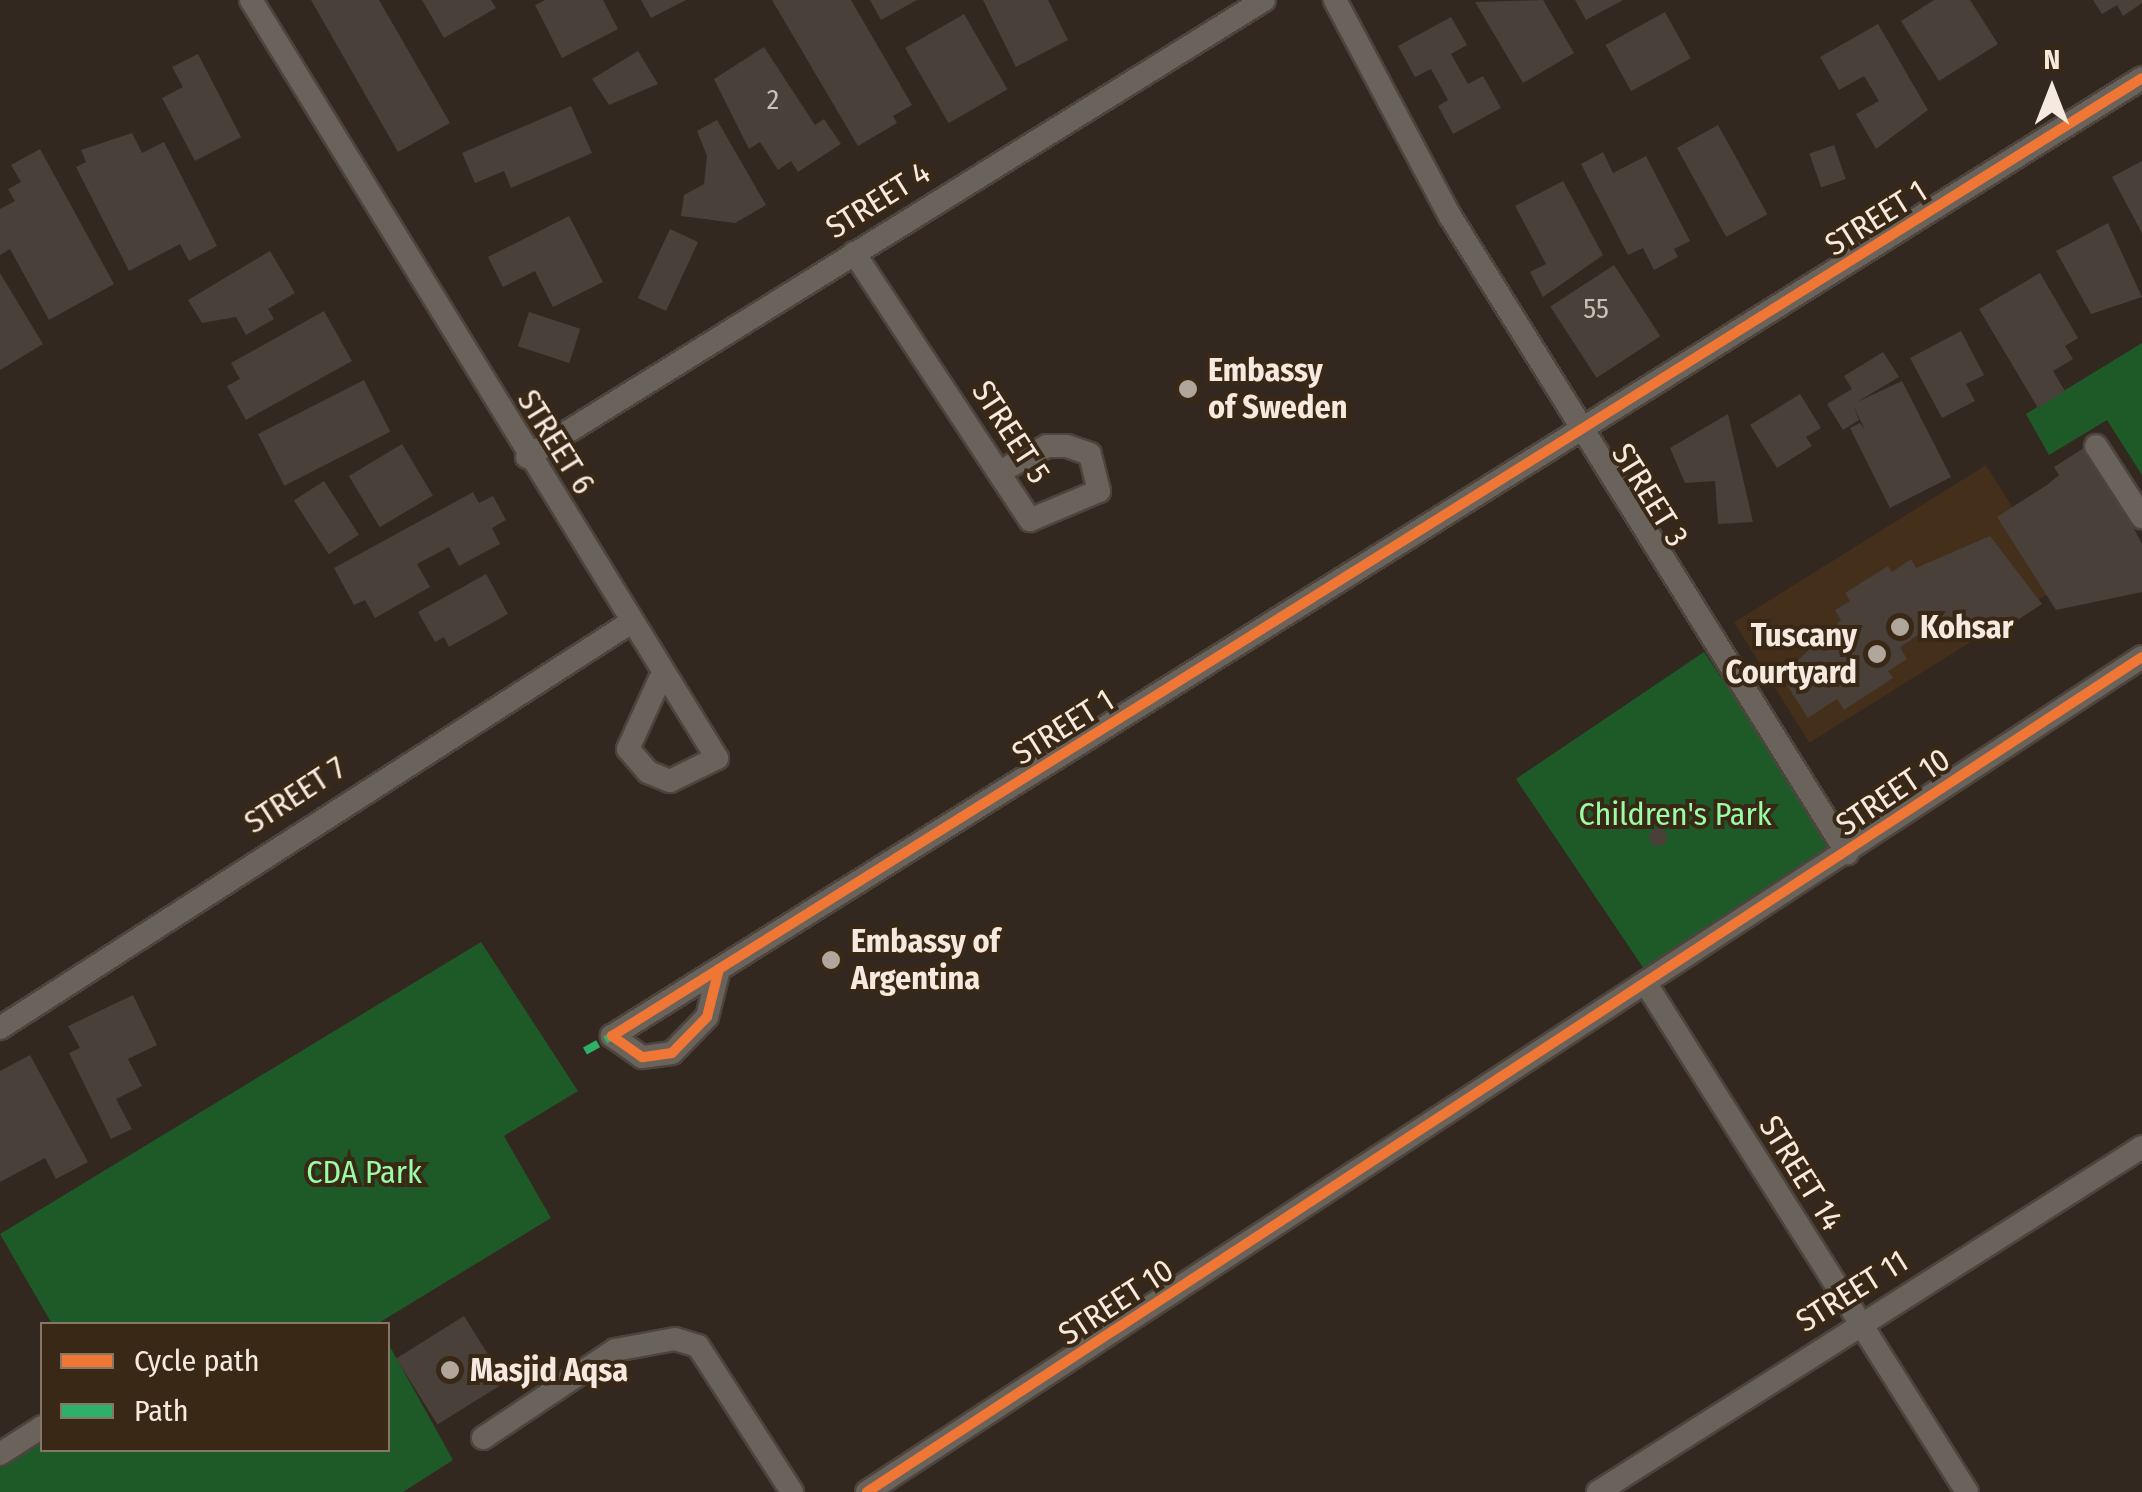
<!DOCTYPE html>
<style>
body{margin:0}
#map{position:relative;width:2142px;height:1492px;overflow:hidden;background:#32281f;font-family:"Fira Sans Condensed",sans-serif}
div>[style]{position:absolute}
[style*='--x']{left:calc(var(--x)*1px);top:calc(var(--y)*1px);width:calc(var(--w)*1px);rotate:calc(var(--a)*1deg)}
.built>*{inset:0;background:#442f1b;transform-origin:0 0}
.green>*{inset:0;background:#1e5928;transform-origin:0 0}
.building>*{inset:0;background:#484039;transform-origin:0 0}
.round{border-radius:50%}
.roads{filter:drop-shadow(2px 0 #4d443e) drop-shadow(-2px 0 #4d443e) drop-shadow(0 2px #4d443e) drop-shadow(0 -2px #4d443e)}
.minor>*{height:22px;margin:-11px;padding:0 11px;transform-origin:11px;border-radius:11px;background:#6a635c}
.quiet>*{height:8px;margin-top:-4px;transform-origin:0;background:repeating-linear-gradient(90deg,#2db169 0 15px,transparent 0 23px)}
.cycleway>*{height:10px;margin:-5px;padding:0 5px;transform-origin:5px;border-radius:5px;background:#f07635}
.dots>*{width:28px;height:28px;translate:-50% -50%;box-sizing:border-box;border:5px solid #3a2817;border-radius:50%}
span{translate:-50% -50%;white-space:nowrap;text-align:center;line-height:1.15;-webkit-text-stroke:8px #3a2817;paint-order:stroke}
.number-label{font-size:28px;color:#cac0b6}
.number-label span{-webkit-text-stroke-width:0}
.street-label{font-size:32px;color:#f6eae0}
.poi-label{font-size:32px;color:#f6eae0;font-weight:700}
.left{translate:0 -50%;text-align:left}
.right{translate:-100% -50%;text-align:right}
.park-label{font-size:32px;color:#99fda5}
.legend{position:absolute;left:40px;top:1322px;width:350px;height:130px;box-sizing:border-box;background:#3a2817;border:2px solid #857667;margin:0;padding:12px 18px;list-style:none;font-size:30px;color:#f6eae0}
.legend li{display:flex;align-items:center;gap:20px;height:50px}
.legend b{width:50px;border:2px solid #857667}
.north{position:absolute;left:2002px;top:40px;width:100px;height:100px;-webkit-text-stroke:8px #3a2817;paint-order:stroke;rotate:0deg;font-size:28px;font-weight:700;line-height:40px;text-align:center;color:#f6eae0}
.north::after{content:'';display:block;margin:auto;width:35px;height:45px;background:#f6eae0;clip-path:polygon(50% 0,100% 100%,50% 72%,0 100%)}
</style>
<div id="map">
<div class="built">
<div style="left:1986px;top:465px;width:142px;height:297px;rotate:58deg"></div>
</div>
<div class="green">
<div style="clip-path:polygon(2142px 343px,2142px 475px,2107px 420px,2049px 455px,2026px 414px)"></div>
<div style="left:1704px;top:652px;width:239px;height:227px;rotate:56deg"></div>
<div style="clip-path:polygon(481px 942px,578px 1091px,504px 1136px,551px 1218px,377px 1324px,52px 1324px,0 1234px)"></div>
<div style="clip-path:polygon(388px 1343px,453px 1460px,403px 1492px,0 1492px,0 1466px,42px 1440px,42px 1450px,388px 1450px)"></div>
</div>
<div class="building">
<div style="clip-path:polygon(311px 0,379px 0,450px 123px,398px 152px)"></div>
<div style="clip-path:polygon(422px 0,491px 0,496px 8px,444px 38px)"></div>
<div style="clip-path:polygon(545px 0,603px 0,618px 29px,562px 58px,535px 5px)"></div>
<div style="clip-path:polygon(641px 0,686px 0,651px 18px)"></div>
<div style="clip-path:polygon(772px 0,851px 0,912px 105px,893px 116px,897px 123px,858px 146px)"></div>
<div style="clip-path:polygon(870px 0,917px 0,881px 20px)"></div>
<div style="clip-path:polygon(983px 0,1048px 0,1068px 40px,1016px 67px)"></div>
<div style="clip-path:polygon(1543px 0,1574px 53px,1523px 83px,1475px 2px)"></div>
<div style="clip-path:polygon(1575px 0,1623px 0,1586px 20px)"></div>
<div style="clip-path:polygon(1934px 0,1970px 0,1998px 44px,1939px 81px,1901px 21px)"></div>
<div style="clip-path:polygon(2093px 0,2142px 0,2142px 3px,2123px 16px,2117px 5px,2102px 14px)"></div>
<div style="left:1665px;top:12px;width:53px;height:68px;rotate:61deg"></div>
<div style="left:964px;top:14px;width:87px;height:68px;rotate:60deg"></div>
<div style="clip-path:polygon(1451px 17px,1467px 45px,1451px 54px,1468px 84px,1483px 76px,1501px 108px,1453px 134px,1438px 106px,1448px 100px,1431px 69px,1415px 77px,1398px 46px)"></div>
<div style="clip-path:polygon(1878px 24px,1928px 110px,1876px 149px,1856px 114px,1879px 101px,1864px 76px,1839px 90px,1820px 57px)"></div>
<div style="clip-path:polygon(764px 47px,815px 125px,824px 119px,841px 144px,798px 172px,791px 161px,778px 170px,760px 142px,749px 149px,714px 79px)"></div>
<div style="clip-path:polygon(638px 51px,658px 84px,609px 105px,592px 79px)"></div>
<div style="clip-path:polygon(198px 54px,241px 137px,195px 161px,162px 98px,183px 87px,172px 67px)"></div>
<div style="clip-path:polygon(571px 106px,592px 153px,511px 188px,504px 171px,475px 183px,462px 153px)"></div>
<div style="clip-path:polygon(717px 120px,766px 205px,735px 223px,681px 216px,684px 195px,704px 184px,707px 156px,697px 131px)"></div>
<div style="left:1718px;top:125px;width:102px;height:47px;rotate:61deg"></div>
<div style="clip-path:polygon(132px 133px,142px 153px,164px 142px,217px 246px,189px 261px,180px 244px,129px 271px,76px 167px,86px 162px,81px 150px)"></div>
<div style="left:1834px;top:145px;width:36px;height:26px;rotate:71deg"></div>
<div style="clip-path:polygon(40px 149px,114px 284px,49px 320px,10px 249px,0 255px,0 209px,15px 201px,8px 189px,21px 182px,11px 165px)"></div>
<div style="clip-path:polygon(1603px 152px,1613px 173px,1646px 156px,1690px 241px,1674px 249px,1678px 257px,1654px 270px,1643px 248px,1628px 255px,1581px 164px)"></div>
<div style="clip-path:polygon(2142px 161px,2142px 233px,2112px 177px)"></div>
<div style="clip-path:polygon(1563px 181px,1603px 255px,1543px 297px,1530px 272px,1546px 264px,1515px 206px)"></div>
<div style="clip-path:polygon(569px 216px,603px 282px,553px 307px,535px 271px,503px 287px,488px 257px)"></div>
<div style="clip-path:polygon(2108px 223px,2142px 297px,2091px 314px,2056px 251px)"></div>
<div style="left:670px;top:229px;width:31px;height:76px;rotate:25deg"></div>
<div style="clip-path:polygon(270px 251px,295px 293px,268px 309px,274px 319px,246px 335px,236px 317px,202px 323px,188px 300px)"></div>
<div style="left:1614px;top:265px;width:85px;height:76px;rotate:57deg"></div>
<div style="clip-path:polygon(0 273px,43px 344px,0 370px)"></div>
<div style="clip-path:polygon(2040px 273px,2078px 338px,2065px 346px,2073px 359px,2053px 371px,2065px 391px,2038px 408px,1979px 309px)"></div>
<div style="clip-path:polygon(324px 311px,352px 361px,246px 420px,227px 386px,240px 379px,231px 363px)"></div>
<div style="left:529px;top:312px;width:54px;height:36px;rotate:18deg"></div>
<div style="clip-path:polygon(1961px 331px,1984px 375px,1966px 384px,1975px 401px,1942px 418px,1910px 358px)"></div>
<div style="clip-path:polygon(1883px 352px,1899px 377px,1857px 402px,1902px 381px,1951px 477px,1890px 508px,1850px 428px,1860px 423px,1865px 430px,1853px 405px,1859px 420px,1843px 430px,1827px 404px,1852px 389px,1844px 376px)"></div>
<div style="left:364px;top:380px;width:58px;height:119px;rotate:63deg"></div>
<div style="clip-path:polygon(1800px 394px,1821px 428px,1806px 437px,1812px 446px,1777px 468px,1750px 425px)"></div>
<div style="clip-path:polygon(1728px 414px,1753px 522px,1718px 524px,1715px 481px,1685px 483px,1670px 448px)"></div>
<div style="left:402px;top:444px;width:60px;height:62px;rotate:59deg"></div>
<div style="clip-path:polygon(2090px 444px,2142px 544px,2142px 592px,2056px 610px,1997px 517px,2047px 485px,2059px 475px,2054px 467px)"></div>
<div style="left:324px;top:481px;width:64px;height:36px;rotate:57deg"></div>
<div style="clip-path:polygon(473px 492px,479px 503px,493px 496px,506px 520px,492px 528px,500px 544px,459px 566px,449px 547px,417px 564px,430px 587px,375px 618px,365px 600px,354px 605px,334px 568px)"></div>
<div style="clip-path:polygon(1990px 536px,2042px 604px,2004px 629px,1997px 619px,1953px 637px,1926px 640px,1921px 633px,1900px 647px,1907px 659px,1888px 671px,1893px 678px,1844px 710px,1837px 699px,1808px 718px,1781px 676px,1841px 620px,1835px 610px,1850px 601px,1845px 593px,1888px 566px,1892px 572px,1911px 559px,1916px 568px)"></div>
<div style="clip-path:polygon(486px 574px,508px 614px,449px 647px,444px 637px,435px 642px,418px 612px)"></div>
<div class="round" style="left:1649px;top:828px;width:18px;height:18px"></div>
<div style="clip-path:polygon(133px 995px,157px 1045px,128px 1059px,142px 1086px,116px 1099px,132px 1129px,111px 1139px,69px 1053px,80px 1048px,68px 1026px)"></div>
<div style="clip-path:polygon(30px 1055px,88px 1162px,56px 1179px,45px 1158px,0 1182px,0 1071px)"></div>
<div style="left:464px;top:1316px;width:78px;height:80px;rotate:58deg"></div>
</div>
<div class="roads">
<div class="minor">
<div style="--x:251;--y:0;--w:890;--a:58.42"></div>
<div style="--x:717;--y:758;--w:52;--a:153.9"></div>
<div style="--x:670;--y:781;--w:24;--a:-158"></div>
<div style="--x:648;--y:772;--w:30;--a:-131"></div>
<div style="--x:628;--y:749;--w:75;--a:-65.5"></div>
<div style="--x:1335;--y:0;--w:245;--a:62"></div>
<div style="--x:1450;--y:216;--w:751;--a:58.07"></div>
<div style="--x:854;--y:253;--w:320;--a:56.6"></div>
<div style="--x:1030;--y:520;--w:75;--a:-22.8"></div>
<div style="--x:1099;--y:491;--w:38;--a:-104"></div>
<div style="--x:1090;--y:454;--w:24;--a:-161"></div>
<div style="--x:1067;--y:446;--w:20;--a:180"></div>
<div style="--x:1047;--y:446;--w:52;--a:151.5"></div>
<div style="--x:2096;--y:446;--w:85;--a:57.1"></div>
<div style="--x:527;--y:457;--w:867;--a:-31.8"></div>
<div style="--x:719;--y:969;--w:49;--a:104"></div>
<div style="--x:707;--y:1017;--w:50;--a:134.2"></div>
<div style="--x:672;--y:1053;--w:30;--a:172"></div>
<div style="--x:642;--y:1057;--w:37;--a:-145"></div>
<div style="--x:612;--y:1036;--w:1805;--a:-32.05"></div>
<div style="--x:1648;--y:987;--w:597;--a:57.72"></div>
<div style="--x:0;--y:1028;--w:749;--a:-32.74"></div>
<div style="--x:483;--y:1438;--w:159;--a:-33.7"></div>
<div style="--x:615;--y:1350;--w:61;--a:-10.4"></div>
<div style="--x:675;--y:1339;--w:24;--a:17"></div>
<div style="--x:698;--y:1346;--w:174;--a:57.2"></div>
<div style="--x:0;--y:1454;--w:50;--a:-32.7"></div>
<div style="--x:867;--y:1492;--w:1524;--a:-33.22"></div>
<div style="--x:1598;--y:1492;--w:644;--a:-32.38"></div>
</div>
</div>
<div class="quiet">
<div style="--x:585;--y:1051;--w:31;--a:-29"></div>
</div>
<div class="cycleway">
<div style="--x:719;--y:969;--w:49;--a:104"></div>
<div style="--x:707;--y:1017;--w:50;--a:134.2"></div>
<div style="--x:672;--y:1053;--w:30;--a:172"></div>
<div style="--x:642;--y:1057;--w:37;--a:-145"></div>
<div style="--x:612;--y:1036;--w:1805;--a:-32.05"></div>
<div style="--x:867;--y:1492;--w:1524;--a:-33.22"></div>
</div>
<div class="dots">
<div style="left:1188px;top:389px;background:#b1a69c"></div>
<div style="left:1900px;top:627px;background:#b1a69c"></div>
<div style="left:1877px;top:654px;background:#b1a69c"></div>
<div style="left:831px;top:960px;background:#b1a69c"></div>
<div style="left:450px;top:1370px;background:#b1a69c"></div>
</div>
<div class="number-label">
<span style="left:773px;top:100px">2</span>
<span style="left:1596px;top:309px">55</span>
</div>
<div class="street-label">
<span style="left:878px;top:200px;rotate:-32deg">STREET 4</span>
<span style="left:1876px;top:218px;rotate:-32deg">STREET 1</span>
<span style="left:1011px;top:432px;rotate:57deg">STREET 5</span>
<span style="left:556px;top:442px;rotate:58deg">STREET 6</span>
<span style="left:1650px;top:495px;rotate:58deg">STREET 3</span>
<span style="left:1063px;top:727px;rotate:-32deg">STREET 1</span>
<span style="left:1893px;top:792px;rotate:-34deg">STREET 10</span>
<span style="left:295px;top:795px;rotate:-33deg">STREET 7</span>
<span style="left:1801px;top:1173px;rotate:58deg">STREET 14</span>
<span style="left:1852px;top:1291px;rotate:-32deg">STREET 11</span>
<span style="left:1116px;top:1302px;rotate:-33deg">STREET 10</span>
</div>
<div class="poi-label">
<span class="left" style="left:1208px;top:389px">Embassy<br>of Sweden</span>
<span class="left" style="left:1920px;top:627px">Kohsar</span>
<span class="right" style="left:1857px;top:654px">Tuscany<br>Courtyard</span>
<span class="left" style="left:851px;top:960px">Embassy of<br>Argentina</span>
<span class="left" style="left:470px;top:1370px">Masjid Aqsa</span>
</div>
<div class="park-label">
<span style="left:1675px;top:814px">Children's Park</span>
<span style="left:364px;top:1172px">CDA Park</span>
</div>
<ul class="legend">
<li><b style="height:12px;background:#f07635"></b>Cycle path</li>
<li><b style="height:12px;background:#2db169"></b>Path</li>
</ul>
<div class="north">N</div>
</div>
